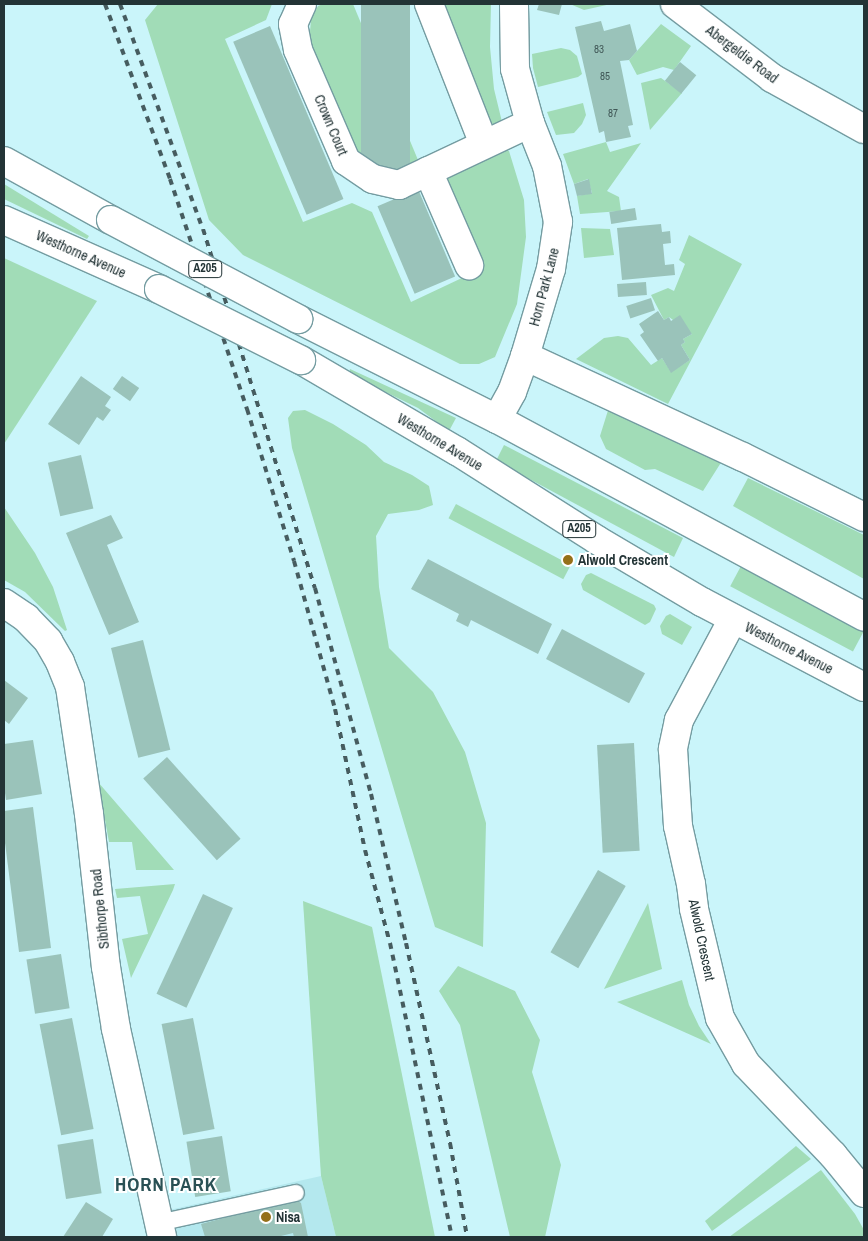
<!DOCTYPE html>
<style>
body{margin:0}
#map{position:relative;width:868px;height:1241px;overflow:hidden;background:#caf5fa;font-family:"Archivo Narrow",sans-serif}
div>[style]{position:absolute}
[style*='--x']{left:calc(var(--x)*1px);top:calc(var(--y)*1px);width:calc(var(--w)*1px);rotate:calc(var(--a)*1deg)}
.built>*{inset:0;background:#b4e8ee}
.green>*{inset:0;background:#a1dcb7;transform-origin:0 0}
.building>*{inset:0;background:#9ac3ba;transform-origin:0 0}
.roads{filter:drop-shadow(1px 0 #749ca1) drop-shadow(-1px 0 #749ca1) drop-shadow(0 1px #749ca1) drop-shadow(0 -1px #749ca1)}
.lane>*{height:16px;margin:-8px;padding:0 8px;transform-origin:8px;border-radius:8px;background:#fff}
.street>*{height:28px;margin:-14px;padding:0 14px;transform-origin:14px;border-radius:14px;background:#fff}
.highway>*{height:28px;margin:-14px;padding:0 14px;transform-origin:14px;border-radius:14px;background:#fff}
.rail>*{height:4px;margin-top:-2px;transform-origin:0;background:repeating-linear-gradient(90deg,#465c5f 0 6px,transparent 0 12px)}
.bridges{filter:drop-shadow(1px 0 #749ca1) drop-shadow(-1px 0 #749ca1) drop-shadow(0 1px #749ca1) drop-shadow(0 -1px #749ca1)}
.highway-bridge>*{height:28px;margin:-14px;padding:0 14px;transform-origin:14px;border-radius:14px;background:#fff}
.dots>*{width:14px;height:14px;translate:-50% -50%;box-sizing:border-box;border:2px solid #fff;border-radius:50%}
span{translate:-50% -50%;white-space:nowrap;text-align:center;line-height:1.15;-webkit-text-stroke:4px #fff;paint-order:stroke}
.number-label{font-size:11px;color:#415857}
.number-label span{-webkit-text-stroke-width:0}
.shield-label span{padding:1px 4px;background:#fff;border:1px solid;border-radius:4px;-webkit-text-stroke-width:0}
.shield-label{font-size:12px;color:#233436;font-weight:700}
.street-label{font-size:14px;color:#233436}
.poi-label{font-size:14px;color:#233436;font-weight:700}
.left{translate:0 -50%;text-align:left}
.district-label{font-size:19px;color:#295054;font-weight:700;letter-spacing:1px}
.frame{position:absolute;inset:0;border:5px solid #233436;pointer-events:none}
</style>
<div id="map">
<div class="built">
<div style="clip-path:polygon(321px 1176px,336px 1237px,173px 1237px,165px 1211px)"></div>
</div>
<div class="green">
<div style="clip-path:polygon(158px 4px,272px 4px,266px 20px,225px 39px,303px 222px,352px 203px,372px 212px,411px 302px,481px 269px,444px 177px,499px 148px,509px 151px,524px 200px,526px 237px,517px 304px,495px 357px,479px 364px,460px 364px,243px 255px,209px 220px,145px 20px)"></div>
<div style="clip-path:polygon(323px 4px,353px 4px,418px 160px,391px 171px,367px 159px,354px 148px,309px 45px,311px 19px,318px 6px)"></div>
<div style="clip-path:polygon(440px 4px,491px 4px,490px 47px,494px 89px,502px 122px,495px 126px,479px 112px)"></div>
<div style="clip-path:polygon(570px 4px,611px 4px,584px 10px)"></div>
<div style="clip-path:polygon(661px 24px,691px 46px,674px 70px,663px 67px,637px 75px,629px 60px)"></div>
<div style="clip-path:polygon(561px 48px,570px 50px,577px 56px,582px 74px,578px 77px,538px 87px,533px 68px,532px 54px)"></div>
<div style="clip-path:polygon(661px 78px,682px 93px,650px 130px,641px 83px)"></div>
<div style="clip-path:polygon(583px 103px,586px 115px,582px 124px,574px 133px,556px 135px,547px 112px)"></div>
<div style="clip-path:polygon(606px 142px,610px 152px,641px 143px,607px 191px,619px 197px,621px 211px,580px 214px,577px 196px,592px 193px,588px 179px,574px 184px,563px 154px)"></div>
<div style="clip-path:polygon(4px 184px,89px 236px,87px 239px,4px 199px)"></div>
<div style="clip-path:polygon(581px 228px,610px 229px,614px 255px,584px 258px)"></div>
<div style="clip-path:polygon(689px 235px,742px 264px,668px 404px,576px 359px,604px 338px,618px 336px,628px 338px,651px 365px,662px 358px,671px 372px,690px 360px,681px 345px,685px 342px,683px 339px,692px 334px,669px 317px,664px 320px,651px 295px,668px 288px,674px 291px,685px 264px,679px 260px)"></div>
<div style="clip-path:polygon(4px 258px,97px 301px,4px 444px)"></div>
<div style="clip-path:polygon(350px 369px,456px 418px,449px 431px,418px 408px,349px 374px)"></div>
<div style="clip-path:polygon(610px 404px,722px 461px,703px 491px,655px 469px,645px 470px,606px 449px,600px 436px)"></div>
<div style="clip-path:polygon(305px 410px,333px 424px,366px 445px,384px 462px,412px 475px,429px 486px,433px 505px,419px 510px,388px 514px,376px 536px,379px 587px,389px 648px,433px 692px,465px 752px,486px 823px,483px 947px,435px 927px,292px 448px,288px 418px,293px 411px)"></div>
<div style="clip-path:polygon(504px 445px,683px 538px,674px 557px,496px 461px)"></div>
<div style="clip-path:polygon(748px 478px,864px 535px,864px 579px,733px 506px)"></div>
<div style="left:456px;top:504px;width:130px;height:16px;rotate:28deg"></div>
<div style="clip-path:polygon(4px 507px,35px 553px,53px 587px,67px 630px,65px 631px,25px 592px,4px 580px)"></div>
<div style="left:741px;top:566px;width:139px;height:23px;rotate:28deg"></div>
<div style="clip-path:polygon(591px 573px,654px 605px,656px 609px,650px 622px,645px 625px,583px 590px,581px 584px,586px 575px)"></div>
<div style="clip-path:polygon(670px 614px,692px 627px,682px 645px,662px 634px,660px 626px,666px 616px)"></div>
<div style="clip-path:polygon(98px 782px,174px 870px,136px 870px,132px 842px,109px 842px)"></div>
<div style="clip-path:polygon(175px 884px,173px 890px,131px 978px,122px 939px,148px 934px,140px 896px,117px 898px,115px 889px)"></div>
<div style="clip-path:polygon(303px 901px,372px 927px,435px 1237px,336px 1237px,321px 1176px)"></div>
<div style="clip-path:polygon(648px 903px,662px 969px,604px 989px)"></div>
<div style="clip-path:polygon(458px 966px,515px 991px,540px 1040px,532px 1072px,561px 1165px,545px 1237px,510px 1237px,460px 1025px,439px 991px)"></div>
<div style="clip-path:polygon(682px 980px,689px 1005px,699px 1026px,711px 1044px,617px 1002px)"></div>
<div style="clip-path:polygon(796px 1146px,811px 1159px,712px 1231px,705px 1221px)"></div>
<div style="clip-path:polygon(821px 1170px,855px 1214px,864px 1230px,864px 1237px,729px 1237px)"></div>
</div>
<div class="building">
<div style="left:361px;top:4px;width:49px;height:165px"></div>
<div style="clip-path:polygon(539px 4px,562px 4px,559px 15px,537px 10px)"></div>
<div style="clip-path:polygon(601px 21px,604px 31px,630px 24px,637px 51px,629px 60px,620px 61px,633px 125px,628px 126px,631px 137px,606px 142px,604px 131px,599px 133px,575px 27px)"></div>
<div style="left:270px;top:26px;width:188px;height:40px;rotate:67deg"></div>
<div style="left:680px;top:62px;width:21px;height:24px;rotate:39deg"></div>
<div style="clip-path:polygon(589px 179px,592px 194px,577px 196px,574px 184px)"></div>
<div style="left:418px;top:189px;width:95px;height:44px;rotate:67deg"></div>
<div style="left:635px;top:208px;width:12px;height:26px;rotate:81deg"></div>
<div style="clip-path:polygon(661px 224px,662px 232px,670px 231px,671px 243px,663px 244px,665px 265px,674px 264px,675px 275px,622px 280px,617px 228px)"></div>
<div style="left:646px;top:282px;width:13px;height:29px;rotate:86deg"></div>
<div style="left:651px;top:298px;width:13px;height:26px;rotate:72deg"></div>
<div style="clip-path:polygon(658px 311px,664px 320px,669px 317px,671px 321px,680px 315px,692px 334px,683px 339px,685px 342px,681px 345px,690px 360px,671px 373px,662px 358px,658px 361px,640px 335px,644px 332px,639px 324px)"></div>
<div style="clip-path:polygon(81px 376px,111px 397px,105px 406px,111px 410px,103px 421px,97px 417px,79px 445px,48px 424px)"></div>
<div style="left:122px;top:376px;width:21px;height:16px;rotate:35deg"></div>
<div style="left:81px;top:455px;width:55px;height:34px;rotate:77deg"></div>
<div style="clip-path:polygon(111px 515px,123px 538px,107px 545px,139px 622px,109px 635px,66px 533px)"></div>
<div style="clip-path:polygon(428px 559px,552px 624px,538px 654px,471px 620px,468px 627px,456px 621px,459px 614px,411px 589px)"></div>
<div style="left:562px;top:629px;width:94px;height:34px;rotate:28deg"></div>
<div style="left:143px;top:640px;width:113px;height:33px;rotate:76deg"></div>
<div style="clip-path:polygon(4px 680px,28px 698px,9px 724px,4px 720px)"></div>
<div style="clip-path:polygon(33px 740px,42px 794px,6px 800px,4px 786px,4px 744px)"></div>
<div style="left:634px;top:743px;width:108px;height:37px;rotate:87deg"></div>
<div style="left:167px;top:757px;width:110px;height:32px;rotate:48deg"></div>
<div style="clip-path:polygon(33px 807px,51px 948px,19px 952px,4px 835px,4px 811px)"></div>
<div style="left:598px;top:870px;width:32px;height:95px;rotate:30deg"></div>
<div style="left:203px;top:894px;width:33px;height:110px;rotate:25deg"></div>
<div style="left:61px;top:954px;width:55px;height:35px;rotate:81deg"></div>
<div style="left:72px;top:1018px;width:113px;height:33px;rotate:79deg"></div>
<div style="left:193px;top:1018px;width:113px;height:32px;rotate:79deg"></div>
<div style="left:222px;top:1136px;width:56px;height:36px;rotate:81deg"></div>
<div style="left:93px;top:1139px;width:55px;height:36px;rotate:81deg"></div>
<div style="clip-path:polygon(295px 1199px,301px 1203px,308px 1237px,294px 1237px,293px 1233px,277px 1237px,205px 1237px,201px 1224px)"></div>
<div style="clip-path:polygon(86px 1202px,113px 1219px,102px 1237px,63px 1237px)"></div>
</div>
<div class="roads">
<div class="lane">
<div style="--x:158;--y:1223;--w:141;--a:-12.3"></div>
</div>
<div class="street">
<div style="--x:302;--y:4;--w:22;--a:114"></div>
<div style="--x:293;--y:24;--w:26;--a:79"></div>
<div style="--x:298;--y:50;--w:121;--a:66.6"></div>
<div style="--x:346;--y:161;--w:32;--a:34"></div>
<div style="--x:373;--y:179;--w:27;--a:13"></div>
<div style="--x:399;--y:185;--w:145;--a:-25.3"></div>
<div style="--x:429;--y:4;--w:150;--a:68.6"></div>
<div style="--x:675;--y:4;--w:122;--a:37.3"></div>
<div style="--x:772;--y:78;--w:105;--a:29"></div>
<div style="--x:428;--y:171;--w:103;--a:66.4"></div>
<div style="--x:525;--y:356;--w:240;--a:24.9"></div>
<div style="--x:743;--y:457;--w:135;--a:26.4"></div>
<div style="--x:497;--y:419;--w:31;--a:-61"></div>
<div style="--x:512;--y:392;--w:38;--a:-70"></div>
<div style="--x:525;--y:356;--w:91;--a:-73.4"></div>
<div style="--x:551;--y:269;--w:48;--a:-81.5"></div>
<div style="--x:558;--y:222;--w:57;--a:-101.1"></div>
<div style="--x:547;--y:166;--w:46;--a:-111.6"></div>
<div style="--x:530;--y:123;--w:56;--a:-105.5"></div>
<div style="--x:515;--y:69;--w:65;--a:-90.9"></div>
<div style="--x:4;--y:603;--w:27;--a:34"></div>
<div style="--x:26;--y:618;--w:32;--a:46"></div>
<div style="--x:48;--y:641;--w:24;--a:60"></div>
<div style="--x:60;--y:662;--w:27;--a:68"></div>
<div style="--x:70;--y:687;--w:128;--a:81.5"></div>
<div style="--x:89;--y:814;--w:154;--a:83.7"></div>
<div style="--x:106;--y:967;--w:63;--a:80.8"></div>
<div style="--x:116;--y:1029;--w:213;--a:77.5"></div>
<div style="--x:733;--y:619;--w:115;--a:118.1"></div>
<div style="--x:679;--y:720;--w:30;--a:102"></div>
<div style="--x:673;--y:749;--w:77;--a:86.3"></div>
<div style="--x:678;--y:826;--w:59;--a:77.4"></div>
<div style="--x:691;--y:884;--w:25;--a:83"></div>
<div style="--x:694;--y:909;--w:112;--a:76.6"></div>
<div style="--x:720;--y:1018;--w:53;--a:60.5"></div>
<div style="--x:746;--y:1064;--w:126;--a:46.3"></div>
<div style="--x:833;--y:1155;--w:49;--a:50.8"></div>
</div>
<div class="highway">
<div style="--x:4;--y:161;--w:122;--a:28.9"></div>
<div style="--x:4;--y:220;--w:170;--a:24"></div>
<div style="--x:298;--y:319;--w:223;--a:26.7"></div>
<div style="--x:497;--y:419;--w:417;--a:28.3"></div>
<div style="--x:301;--y:360;--w:181;--a:30.3"></div>
<div style="--x:457;--y:451;--w:166;--a:32.4"></div>
<div style="--x:597;--y:540;--w:122;--a:30.6"></div>
<div style="--x:702;--y:602;--w:183;--a:27.7"></div>
</div>
</div>
<div class="rail">
<div style="--x:105;--y:4;--w:187;--a:69.6"></div>
<div style="--x:170;--y:179;--w:243;--a:71.5"></div>
<div style="--x:247;--y:409;--w:159;--a:72.8"></div>
<div style="--x:294;--y:561;--w:154;--a:74.5"></div>
<div style="--x:335;--y:709;--w:144;--a:78"></div>
<div style="--x:365;--y:850;--w:96;--a:75"></div>
<div style="--x:390;--y:943;--w:300;--a:78.1"></div>
<div style="--x:120;--y:4;--w:240;--a:69.8"></div>
<div style="--x:203;--y:229;--w:376;--a:72.7"></div>
<div style="--x:315;--y:588;--w:213;--a:74.8"></div>
<div style="--x:371;--y:794;--w:153;--a:76.8"></div>
<div style="--x:406;--y:943;--w:205;--a:77.6"></div>
<div style="--x:450;--y:1143;--w:96;--a:79.7"></div>
</div>
<div class="bridges">
<div class="highway-bridge">
<div style="--x:111;--y:220;--w:212;--a:27.9"></div>
<div style="--x:159;--y:289;--w:159;--a:26.6"></div>
</div>
</div>
<div class="dots">
<div style="left:568px;top:560px;background:#957019"></div>
<div style="left:266px;top:1217px;background:#957019"></div>
</div>
<div class="number-label">
<span style="left:599px;top:49px">83</span>
<span style="left:605px;top:76px">85</span>
<span style="left:613px;top:113px">87</span>
</div>
<div class="shield-label">
<span style="left:205px;top:269px">A205</span>
<span style="left:579px;top:529px">A205</span>
</div>
<div class="street-label">
<span style="left:742px;top:54px;rotate:37deg">Abergeldie Road</span>
<span style="left:331px;top:125px;rotate:67deg">Crown Court</span>
<span style="left:81px;top:254px;rotate:24deg">Westhorne Avenue</span>
<span style="left:544px;top:287px;rotate:-75deg">Horn Park Lane</span>
<span style="left:440px;top:442px;rotate:31deg">Westhorne Avenue</span>
<span style="left:789px;top:648px;rotate:27deg">Westhorne Avenue</span>
<span style="left:100px;top:909px;rotate:-96deg">Sibthorpe Road</span>
<span style="left:702px;top:940px;rotate:78deg">Alwold Crescent</span>
</div>
<div class="poi-label">
<span class="left" style="left:578px;top:560px">Alwold Crescent</span>
<span class="left" style="left:276px;top:1217px">Nisa</span>
</div>
<div class="district-label">
<span style="left:166px;top:1185px">HORN PARK</span>
</div>
<div class="frame"></div>
</div>
